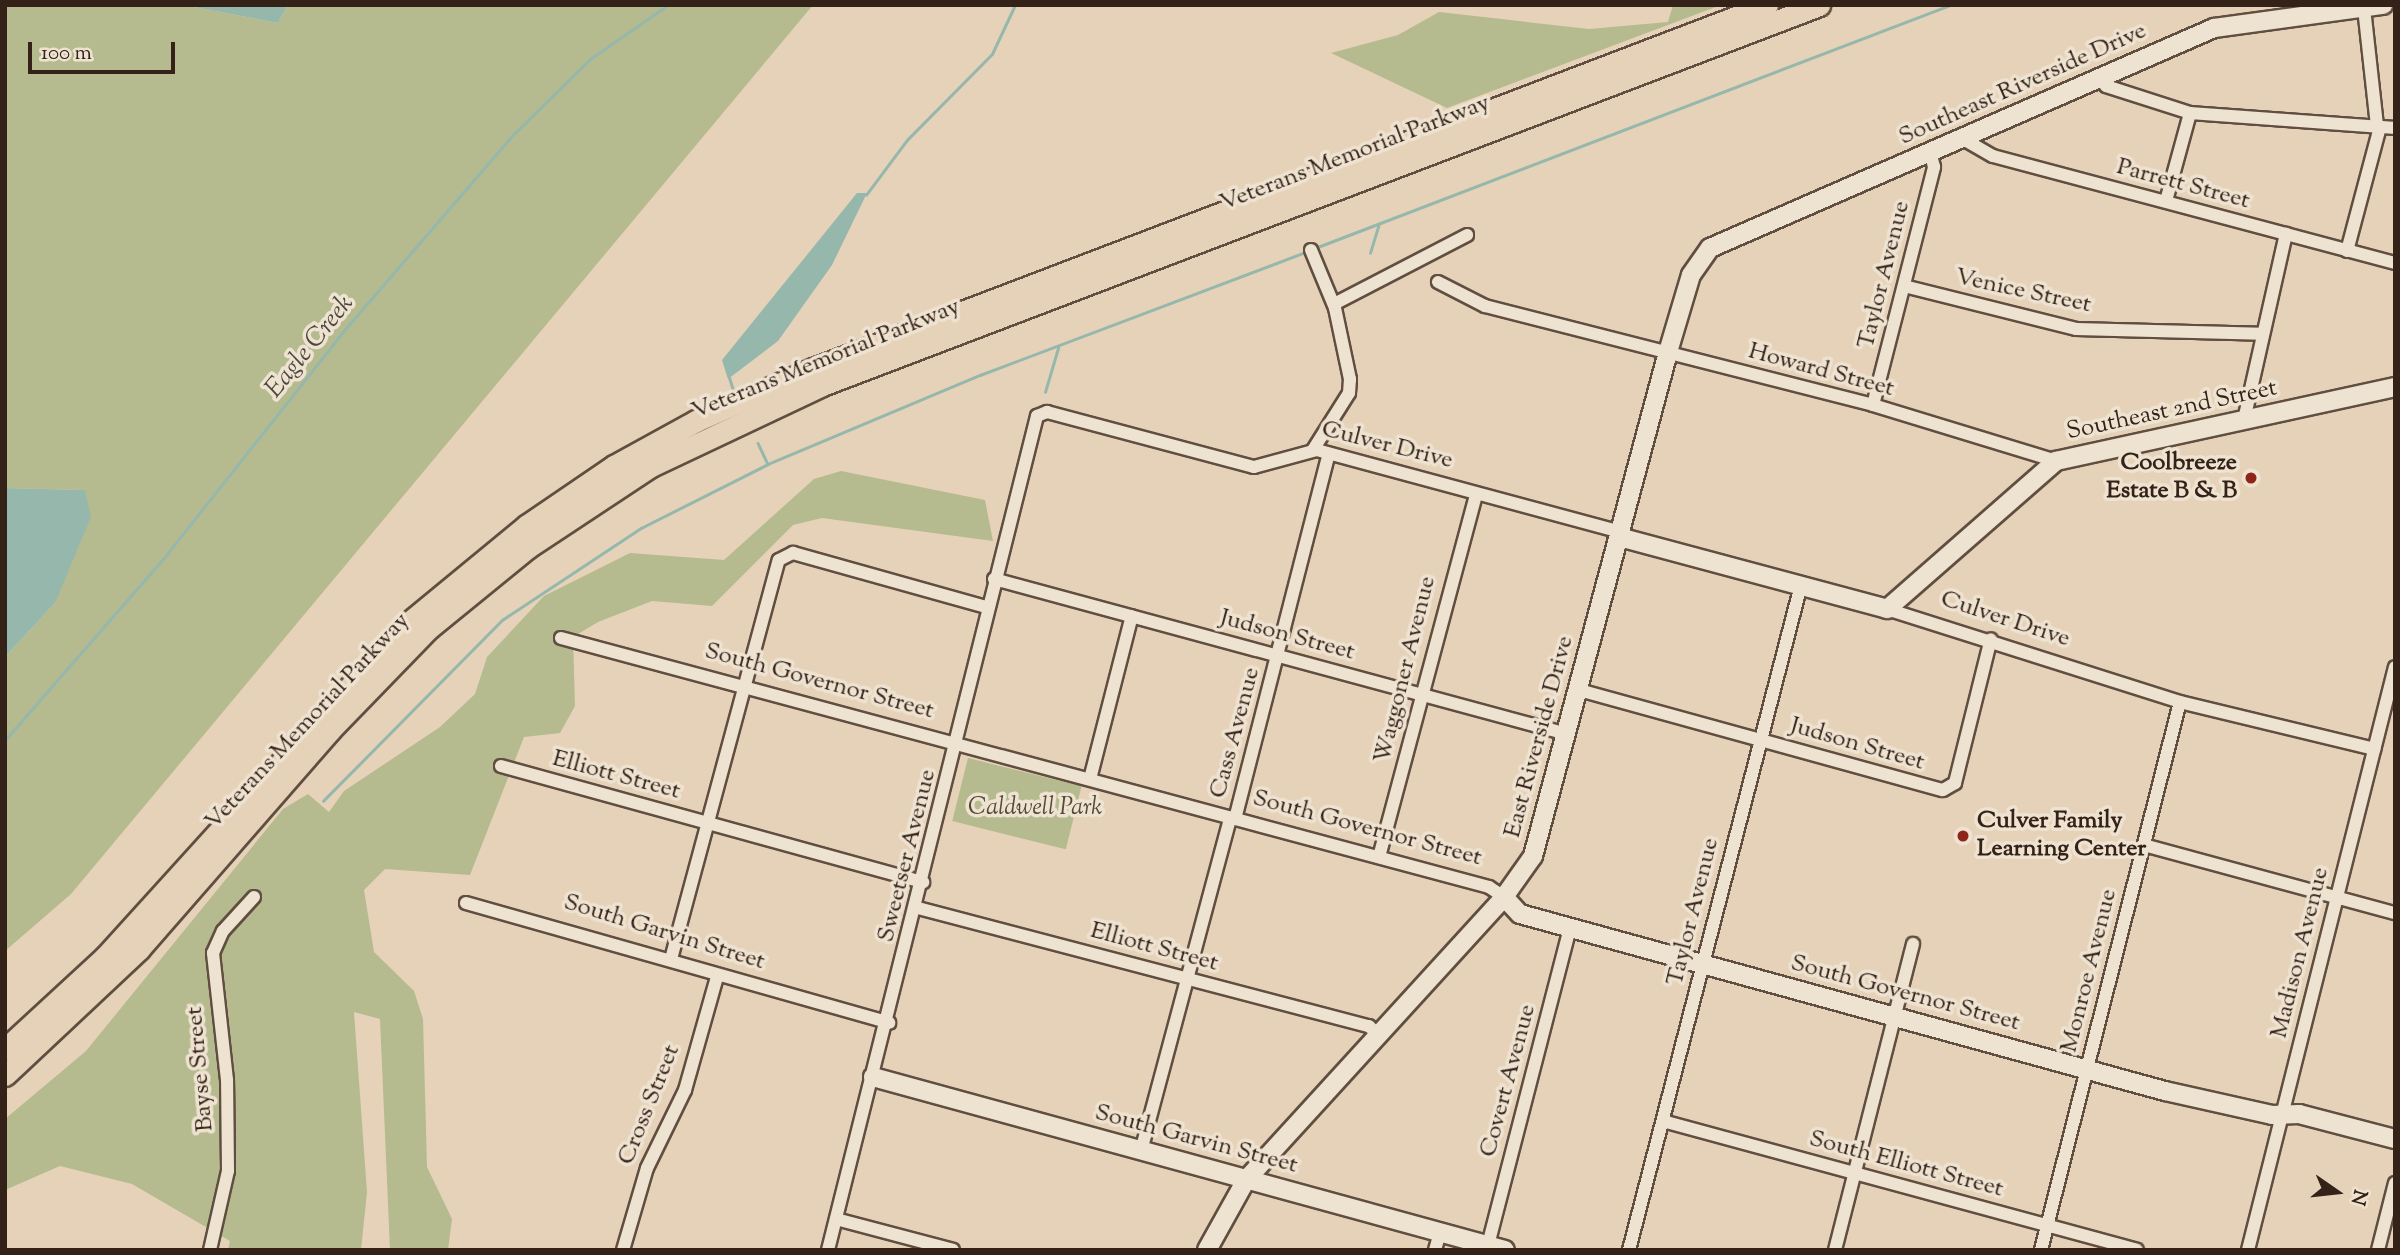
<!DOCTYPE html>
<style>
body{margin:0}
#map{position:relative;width:2400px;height:1255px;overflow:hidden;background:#e5d2b8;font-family:"Sorts Mill Goudy",serif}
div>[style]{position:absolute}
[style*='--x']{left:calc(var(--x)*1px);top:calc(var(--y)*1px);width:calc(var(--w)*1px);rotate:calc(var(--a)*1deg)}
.green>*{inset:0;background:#b5bb8e;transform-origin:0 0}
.water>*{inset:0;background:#96b8ac}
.stream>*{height:2.5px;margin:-1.25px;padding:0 1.25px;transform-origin:1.25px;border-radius:1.25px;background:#96b8ac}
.roads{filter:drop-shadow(2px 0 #604e40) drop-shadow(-2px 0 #604e40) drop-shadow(0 2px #604e40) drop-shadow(0 -2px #604e40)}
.street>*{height:12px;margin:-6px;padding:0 6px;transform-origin:6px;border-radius:6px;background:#eee2d1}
.secondary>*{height:18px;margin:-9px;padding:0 9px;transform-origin:9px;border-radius:9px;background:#eee2d1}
.highway>*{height:21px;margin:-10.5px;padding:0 10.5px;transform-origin:10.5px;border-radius:10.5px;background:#e5d2b8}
.dots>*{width:19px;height:19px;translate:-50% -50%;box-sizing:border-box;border:4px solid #eee2d1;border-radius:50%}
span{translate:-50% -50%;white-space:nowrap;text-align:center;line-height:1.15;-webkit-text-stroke:7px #eee2d1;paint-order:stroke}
.street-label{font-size:24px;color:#342218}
.poi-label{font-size:24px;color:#342218;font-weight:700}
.right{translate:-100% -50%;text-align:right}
.left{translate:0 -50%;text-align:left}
.park-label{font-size:24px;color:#544836;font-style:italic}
.water-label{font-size:26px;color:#4c483d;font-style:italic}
.frame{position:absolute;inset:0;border:7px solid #342218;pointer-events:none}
.north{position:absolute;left:2302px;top:1157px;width:70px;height:70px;-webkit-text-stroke:5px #eee2d1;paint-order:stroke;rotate:104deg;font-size:19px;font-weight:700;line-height:28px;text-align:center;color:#342218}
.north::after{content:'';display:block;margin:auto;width:24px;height:32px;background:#342218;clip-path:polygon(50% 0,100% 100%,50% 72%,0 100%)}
.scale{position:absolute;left:28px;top:42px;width:147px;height:32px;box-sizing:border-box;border:4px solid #342218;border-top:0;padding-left:9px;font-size:21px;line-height:24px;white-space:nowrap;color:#342218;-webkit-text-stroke:5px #eee2d1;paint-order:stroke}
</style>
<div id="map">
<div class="green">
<div style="clip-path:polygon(5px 5px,183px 5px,278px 23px,288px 5px,813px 5px,71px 894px,5px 951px,5px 657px,55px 603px,84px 490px,5px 488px)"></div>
<div style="clip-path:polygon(1673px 5px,1721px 5px,1447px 108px,1331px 53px,1398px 35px,1439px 12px,1589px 29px,1668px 22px)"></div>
<div style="clip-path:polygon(841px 471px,985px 500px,993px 541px,822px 518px,793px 525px,712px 606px,652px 601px,598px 622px,573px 637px,575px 706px,560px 733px,524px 737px,470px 875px,385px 869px,364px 890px,374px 952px,414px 991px,423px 1019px,427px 1167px,452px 1219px,448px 1250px,390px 1250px,380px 1019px,354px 1012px,367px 1192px,361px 1250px,228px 1250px,230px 1241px,132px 1184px,60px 1166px,5px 1190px,5px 1119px,86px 1051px,283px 809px,308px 794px,329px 812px,344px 791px,440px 727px,475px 694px,487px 657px,544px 596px,630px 553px,724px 560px,814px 479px)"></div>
<div style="left:968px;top:758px;width:117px;height:65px;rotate:14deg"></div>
</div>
<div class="water">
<div style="clip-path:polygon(183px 5px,288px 5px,278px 23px)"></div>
<div style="clip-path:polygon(857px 193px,867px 193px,832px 265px,778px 341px,728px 379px,722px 360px)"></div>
<div style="clip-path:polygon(5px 488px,85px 490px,91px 517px,55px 603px,5px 657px)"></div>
</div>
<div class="stream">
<div style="--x:866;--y:195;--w:69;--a:-53.3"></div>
<div style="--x:907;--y:140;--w:121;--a:-45.3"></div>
<div style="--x:992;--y:54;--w:54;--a:-64.9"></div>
<div style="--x:1315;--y:248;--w:680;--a:-20.94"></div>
<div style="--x:1370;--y:253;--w:28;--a:-73"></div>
<div style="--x:727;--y:370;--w:23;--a:72"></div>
<div style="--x:1045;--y:392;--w:46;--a:-73.5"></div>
<div style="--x:758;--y:443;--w:23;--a:65"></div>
<div style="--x:5;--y:740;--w:247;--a:-48.9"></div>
<div style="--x:167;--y:554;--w:290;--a:-51.6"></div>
<div style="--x:347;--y:327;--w:252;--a:-49.2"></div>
<div style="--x:512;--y:136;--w:110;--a:-44.6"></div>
<div style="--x:590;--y:59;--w:95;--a:-34.7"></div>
<div style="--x:323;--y:801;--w:255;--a:-45.3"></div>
<div style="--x:502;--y:620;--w:167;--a:-33.5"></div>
<div style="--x:641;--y:528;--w:142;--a:-26.7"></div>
<div style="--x:768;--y:464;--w:230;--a:-22.8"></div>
<div style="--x:980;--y:375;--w:348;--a:-20.7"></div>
</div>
<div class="roads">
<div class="street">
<div style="--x:2364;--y:8;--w:119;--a:83.7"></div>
<div style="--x:2102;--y:78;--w:9;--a:63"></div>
<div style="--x:2106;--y:86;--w:88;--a:17.8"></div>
<div style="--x:2190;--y:113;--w:206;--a:4.2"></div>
<div style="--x:1965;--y:140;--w:32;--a:30"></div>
<div style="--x:1993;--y:156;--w:416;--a:14.9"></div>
<div style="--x:2166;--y:201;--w:91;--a:-74.7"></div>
<div style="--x:1311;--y:250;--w:63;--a:67.5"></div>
<div style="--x:1335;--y:308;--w:73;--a:78.1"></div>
<div style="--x:1350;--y:379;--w:14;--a:94"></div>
<div style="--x:1349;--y:393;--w:67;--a:122.3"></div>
<div style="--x:2347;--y:251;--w:128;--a:-75.1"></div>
<div style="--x:1438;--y:282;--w:53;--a:27.1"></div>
<div style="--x:1485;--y:306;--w:400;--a:14.3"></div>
<div style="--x:1873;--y:405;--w:191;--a:17"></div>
<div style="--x:1904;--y:286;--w:177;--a:14"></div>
<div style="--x:2076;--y:329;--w:185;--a:1.5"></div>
<div style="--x:1334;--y:304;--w:150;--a:-27.4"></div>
<div style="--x:1873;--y:405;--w:246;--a:-75.6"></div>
<div style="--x:1934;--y:167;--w:12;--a:-104"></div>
<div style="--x:2244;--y:420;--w:191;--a:-77.3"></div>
<div style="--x:994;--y:579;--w:594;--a:15.14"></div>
<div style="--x:1887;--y:609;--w:307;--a:17.6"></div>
<div style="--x:2180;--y:702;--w:200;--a:13.6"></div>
<div style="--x:561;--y:638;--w:961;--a:15.02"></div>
<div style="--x:1489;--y:887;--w:18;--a:34"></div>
<div style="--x:1579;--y:690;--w:377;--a:15.4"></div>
<div style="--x:1943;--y:790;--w:14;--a:-30"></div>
<div style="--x:1955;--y:783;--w:148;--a:-76"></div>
<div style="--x:501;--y:766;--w:438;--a:15.4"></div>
<div style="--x:1090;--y:779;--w:168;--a:-75.6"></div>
<div style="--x:1235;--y:819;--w:377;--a:-75.6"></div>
<div style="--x:2144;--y:845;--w:260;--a:15.2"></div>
<div style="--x:1379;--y:857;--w:376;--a:-75"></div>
<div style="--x:466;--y:903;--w:440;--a:15.8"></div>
<div style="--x:918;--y:908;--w:466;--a:14.7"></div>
<div style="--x:1369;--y:1026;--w:11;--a:45"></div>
<div style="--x:671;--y:959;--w:413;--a:-74.9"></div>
<div style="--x:779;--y:560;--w:16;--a:-27"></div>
<div style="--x:793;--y:553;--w:201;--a:15.6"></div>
<div style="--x:1663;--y:1121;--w:491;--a:15.2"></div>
<div style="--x:1141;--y:1151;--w:345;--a:-75"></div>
<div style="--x:836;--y:1219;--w:121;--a:14.8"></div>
<div style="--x:1488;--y:1245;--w:327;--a:-75.5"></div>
<div style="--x:210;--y:1250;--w:81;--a:-77.2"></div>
<div style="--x:228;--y:1171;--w:91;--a:-90.6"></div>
<div style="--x:227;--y:1080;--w:128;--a:-96.3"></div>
<div style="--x:213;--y:953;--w:24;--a:-66"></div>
<div style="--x:223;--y:931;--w:46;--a:-47.6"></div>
<div style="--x:623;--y:1250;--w:85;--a:-73.7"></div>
<div style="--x:647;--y:1168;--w:87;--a:-64"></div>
<div style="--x:685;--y:1090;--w:117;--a:-74.2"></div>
<div style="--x:828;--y:1250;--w:860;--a:-75.93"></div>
<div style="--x:1037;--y:416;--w:11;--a:-22"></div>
<div style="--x:1047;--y:412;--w:214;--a:14.9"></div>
<div style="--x:1254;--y:467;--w:65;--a:-15.1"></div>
<div style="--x:1317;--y:450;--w:315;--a:15.1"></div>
<div style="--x:1435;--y:1250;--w:19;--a:-74"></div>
<div style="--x:1629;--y:1250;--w:687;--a:-75.5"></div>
<div style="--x:1835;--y:1250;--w:316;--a:-75.7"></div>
<div style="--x:2041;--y:1250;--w:565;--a:-75.77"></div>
<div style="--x:2248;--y:1250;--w:601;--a:-75.85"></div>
<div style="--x:2378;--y:1250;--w:69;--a:-75.8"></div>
</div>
<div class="secondary">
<div style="--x:1619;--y:537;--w:278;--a:15"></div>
<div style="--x:1887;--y:609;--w:225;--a:-41.2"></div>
<div style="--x:2056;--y:461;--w:347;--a:-12.3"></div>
<div style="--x:1504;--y:897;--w:23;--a:47"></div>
<div style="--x:1520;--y:914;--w:669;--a:15.35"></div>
<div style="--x:2165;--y:1091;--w:110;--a:12.6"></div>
<div style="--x:2272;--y:1115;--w:27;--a:-2"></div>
<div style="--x:2299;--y:1114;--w:99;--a:14.6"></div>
<div style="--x:873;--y:1077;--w:655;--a:15.31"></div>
<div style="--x:1207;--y:1250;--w:80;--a:-60.9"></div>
<div style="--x:1246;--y:1180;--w:383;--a:-47.6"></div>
<div style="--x:1504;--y:897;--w:50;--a:-54.7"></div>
<div style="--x:1533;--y:856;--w:522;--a:-75"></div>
<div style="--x:1668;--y:352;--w:80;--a:-73.4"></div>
<div style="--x:1691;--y:275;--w:33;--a:-55"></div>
<div style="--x:1710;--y:248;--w:550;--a:-23.58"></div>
<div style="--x:2214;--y:28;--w:171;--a:-7.8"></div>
</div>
<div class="highway">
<div style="--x:5;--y:1049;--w:136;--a:-42.6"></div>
<div style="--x:105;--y:957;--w:448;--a:-47.8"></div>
<div style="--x:406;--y:625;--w:156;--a:-39.5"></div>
<div style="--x:526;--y:526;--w:107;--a:-34.3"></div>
<div style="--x:614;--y:466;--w:94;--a:-28.8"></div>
<div style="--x:696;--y:421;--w:128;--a:-24"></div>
<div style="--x:813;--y:369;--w:1021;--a:-20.88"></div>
<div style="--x:5;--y:1075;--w:184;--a:-43.2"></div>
<div style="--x:139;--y:949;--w:291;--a:-48.9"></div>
<div style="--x:330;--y:730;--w:142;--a:-45.9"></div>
<div style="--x:429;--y:628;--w:127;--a:-39.2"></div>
<div style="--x:527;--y:548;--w:149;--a:-33.5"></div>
<div style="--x:651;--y:466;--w:189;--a:-25.3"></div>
<div style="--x:822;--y:385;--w:1067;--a:-20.86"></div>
</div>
</div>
<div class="dots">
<div style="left:2251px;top:478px;background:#8f2418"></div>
<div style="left:1963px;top:836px;background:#8f2418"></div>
</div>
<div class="street-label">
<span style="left:2023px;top:85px;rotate:-24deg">Southeast Riverside Drive</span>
<span style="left:1355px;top:154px;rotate:-21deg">Veterans Memorial Parkway</span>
<span style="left:2183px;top:185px;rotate:15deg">Parrett Street</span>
<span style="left:1885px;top:275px;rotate:-76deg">Taylor Avenue</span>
<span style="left:2023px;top:292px;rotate:12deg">Venice Street</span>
<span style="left:826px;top:360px;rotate:-22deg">Veterans Memorial Parkway</span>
<span style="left:1821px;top:371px;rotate:15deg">Howard Street</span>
<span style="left:2172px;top:411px;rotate:-12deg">Southeast 2nd Street</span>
<span style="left:1387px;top:446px;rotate:14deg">Culver Drive</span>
<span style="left:2005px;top:620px;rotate:18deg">Culver Drive</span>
<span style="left:1287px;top:636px;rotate:15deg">Judson Street</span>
<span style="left:1406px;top:670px;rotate:-76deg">Waggoner Avenue</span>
<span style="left:819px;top:682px;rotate:15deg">South Governor Street</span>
<span style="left:308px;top:722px;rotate:-47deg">Veterans Memorial Parkway</span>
<span style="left:1236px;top:733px;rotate:-75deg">Cass Avenue</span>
<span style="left:1540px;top:737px;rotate:-75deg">East Riverside Drive</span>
<span style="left:1857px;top:745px;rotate:16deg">Judson Street</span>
<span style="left:616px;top:776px;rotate:15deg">Elliott Street</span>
<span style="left:1367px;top:829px;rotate:15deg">South Governor Street</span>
<span style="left:908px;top:856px;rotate:-76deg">Sweetser Avenue</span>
<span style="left:1694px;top:912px;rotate:-76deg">Taylor Avenue</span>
<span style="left:664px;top:933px;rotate:17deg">South Garvin Street</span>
<span style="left:1154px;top:948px;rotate:15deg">Elliott Street</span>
<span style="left:2301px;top:953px;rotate:-76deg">Madison Avenue</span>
<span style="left:2090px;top:971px;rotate:-76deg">Monroe Avenue</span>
<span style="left:1905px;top:994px;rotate:15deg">South Governor Street</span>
<span style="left:201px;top:1069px;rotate:-95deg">Bayse Street</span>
<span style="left:1509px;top:1081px;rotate:-75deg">Covert Avenue</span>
<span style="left:650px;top:1105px;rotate:-68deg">Cross Street</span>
<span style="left:1196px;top:1140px;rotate:15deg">South Garvin Street</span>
<span style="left:1906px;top:1165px;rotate:15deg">South Elliott Street</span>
</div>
<div class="poi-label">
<span class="right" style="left:2237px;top:478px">Coolbreeze<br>Estate B &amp; B</span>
<span class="left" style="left:1977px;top:836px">Culver Family<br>Learning Center</span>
</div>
<div class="park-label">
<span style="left:1035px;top:809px">Caldwell Park</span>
</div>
<div class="water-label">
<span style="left:310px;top:347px;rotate:-51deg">Eagle Creek</span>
</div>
<div class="frame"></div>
<div class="north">N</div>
<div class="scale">100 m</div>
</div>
